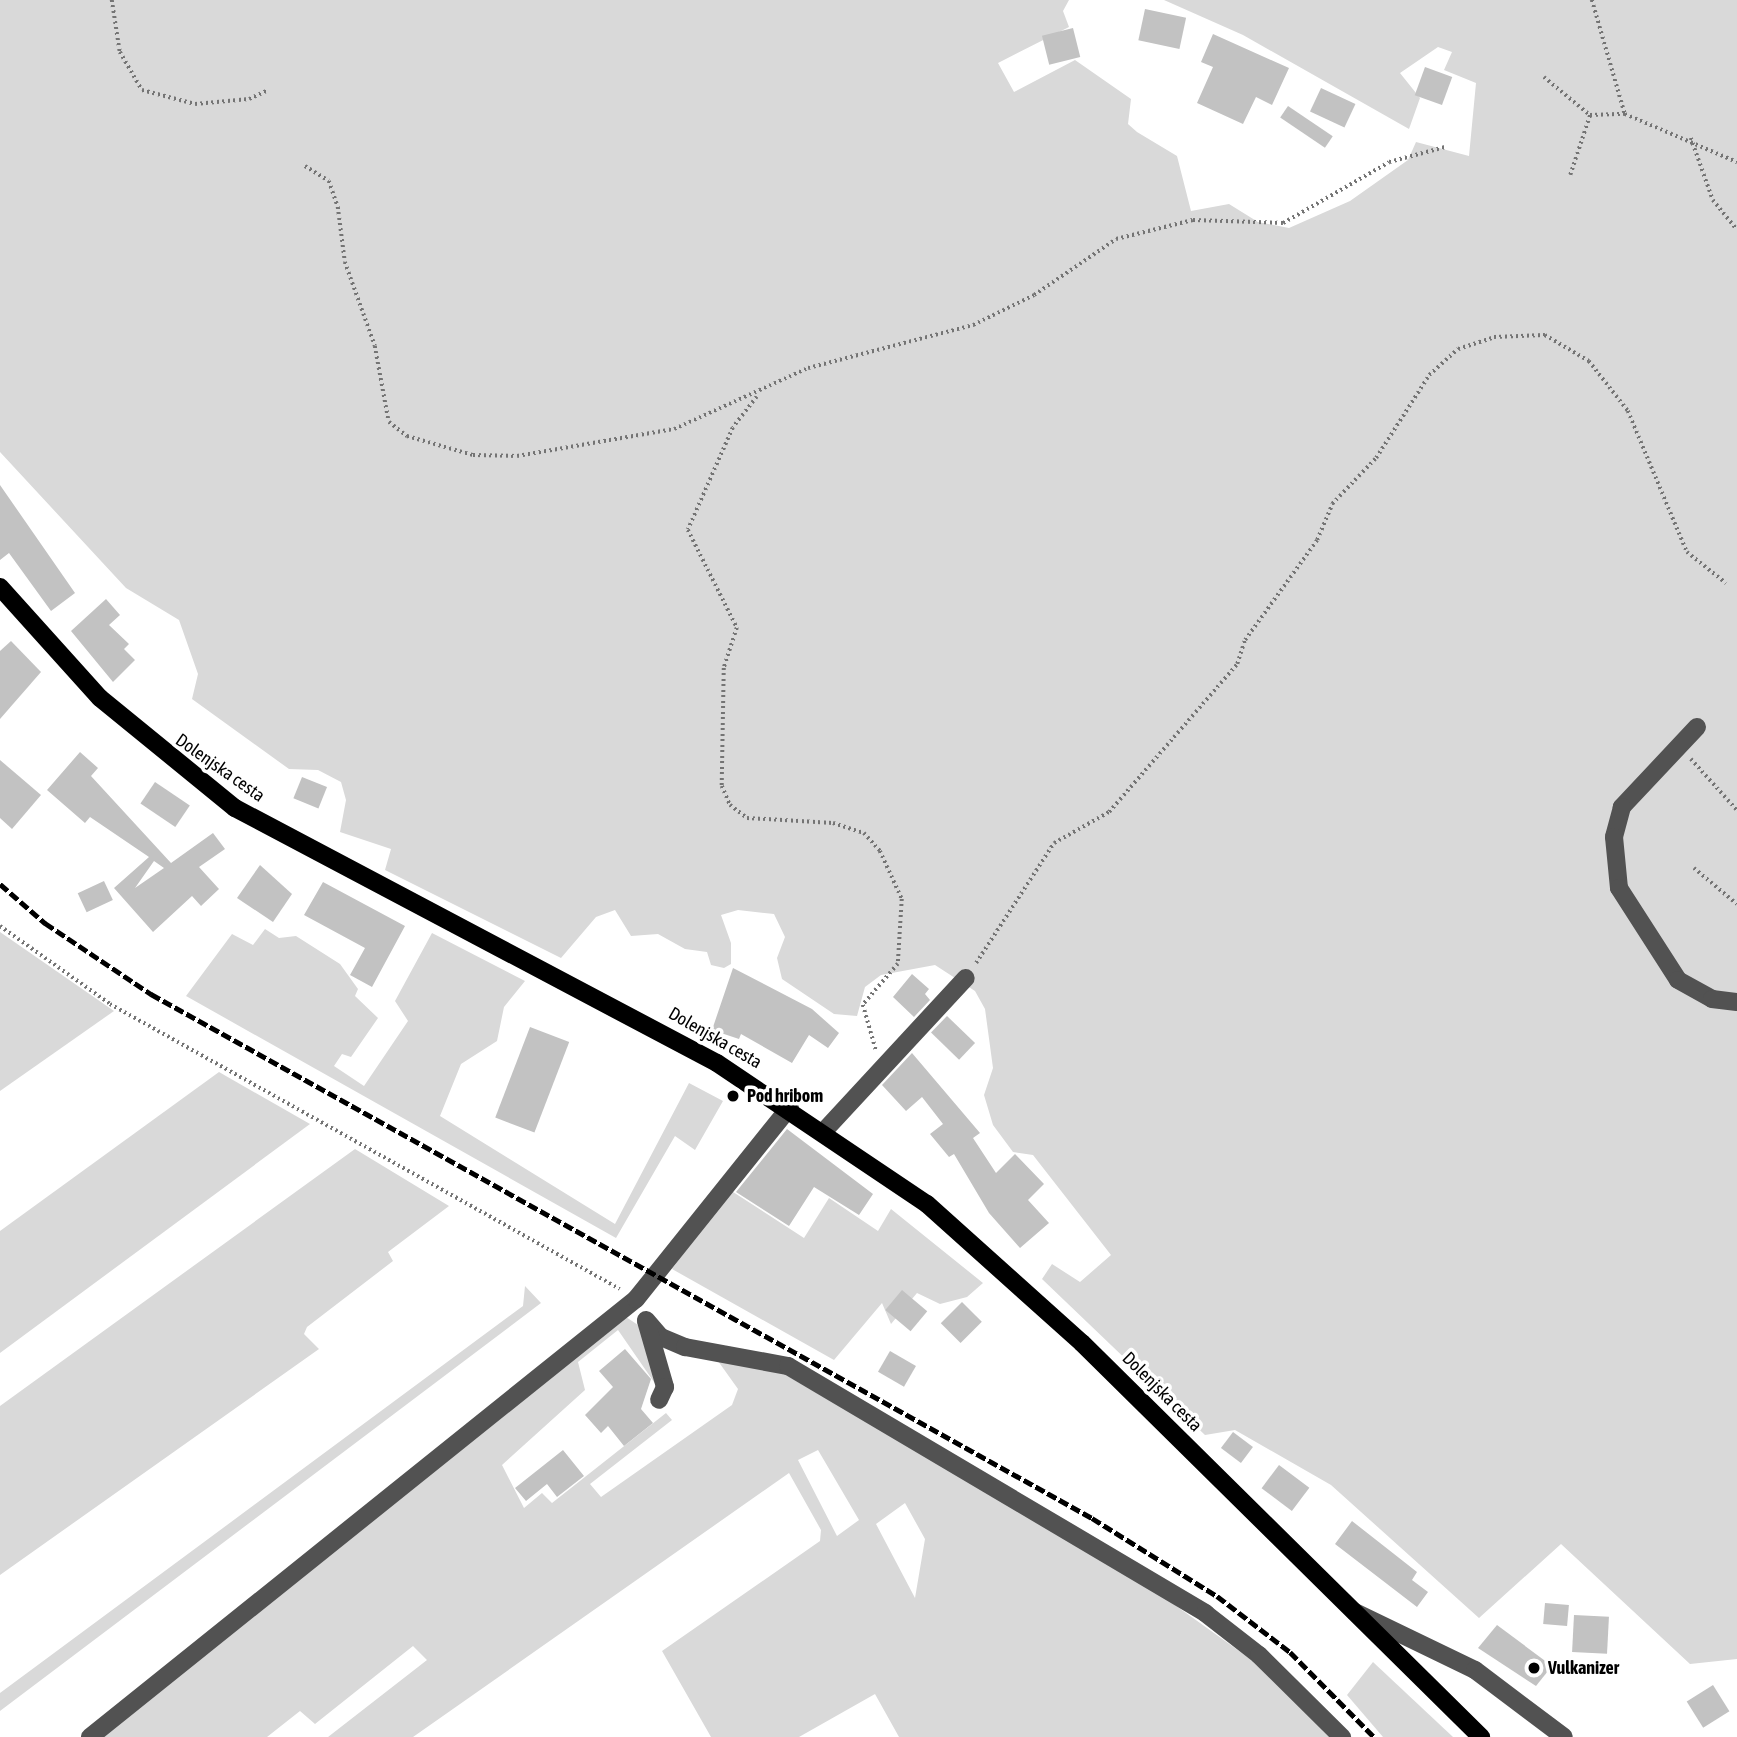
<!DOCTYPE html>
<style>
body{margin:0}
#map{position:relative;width:1737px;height:1737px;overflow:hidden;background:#fff;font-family:"Asap Condensed",sans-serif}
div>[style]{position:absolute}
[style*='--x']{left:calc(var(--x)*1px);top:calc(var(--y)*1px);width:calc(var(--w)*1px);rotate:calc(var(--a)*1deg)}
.green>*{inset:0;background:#d9d9d9}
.building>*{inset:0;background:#c2c2c2;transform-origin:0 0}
.path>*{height:3.5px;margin-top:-1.75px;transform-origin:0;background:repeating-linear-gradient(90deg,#747474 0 2px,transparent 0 5.5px)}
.minor>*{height:18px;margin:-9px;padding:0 9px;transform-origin:9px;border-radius:9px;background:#525252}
.major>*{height:18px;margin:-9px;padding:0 9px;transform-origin:9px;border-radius:9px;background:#000}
.rail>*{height:5px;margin-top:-2.5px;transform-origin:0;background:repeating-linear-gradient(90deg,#000 0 10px,transparent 0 13.5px)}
.dots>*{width:19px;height:19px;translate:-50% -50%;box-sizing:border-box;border:4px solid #fff;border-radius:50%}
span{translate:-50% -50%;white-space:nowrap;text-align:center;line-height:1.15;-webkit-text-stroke:7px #fff;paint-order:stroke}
.street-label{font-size:18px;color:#000}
.poi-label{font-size:18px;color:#000;font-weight:700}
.left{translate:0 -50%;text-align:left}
</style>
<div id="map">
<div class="green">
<div style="clip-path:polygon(0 0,1069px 0,1063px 11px,1069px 27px,998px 63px,1014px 92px,1075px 60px,1131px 99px,1128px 124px,1137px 132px,1177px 156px,1191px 211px,1229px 204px,1258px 222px,1289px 228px,1350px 201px,1408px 160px,1416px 142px,1469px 156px,1476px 83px,1444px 70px,1452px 52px,1438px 47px,1400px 73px,1420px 98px,1409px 129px,1243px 35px,1164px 0,1737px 0,1737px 1659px,1690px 1664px,1561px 1544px,1479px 1618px,1331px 1485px,1235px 1430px,1205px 1435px,1042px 1279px,1052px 1264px,1080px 1282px,1111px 1255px,1033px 1155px,1013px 1152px,993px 1125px,984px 1095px,993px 1068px,985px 1009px,975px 991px,935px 965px,881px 975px,865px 987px,857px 1016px,834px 1014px,782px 979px,777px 958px,785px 937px,774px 914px,738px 910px,721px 915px,731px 943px,731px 964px,724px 968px,711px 965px,707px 952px,685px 949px,658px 934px,631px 936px,615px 910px,596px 917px,561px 958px,385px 870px,391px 849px,340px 832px,346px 800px,341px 782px,318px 770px,289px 769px,192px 699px,198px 674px,179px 620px,126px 588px,0 452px)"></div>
<div style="clip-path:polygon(265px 929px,279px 938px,296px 936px,340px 964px,358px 989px,355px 996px,378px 1018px,351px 1057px,342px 1054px,334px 1066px,364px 1086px,408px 1021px,395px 1001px,432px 933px,525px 981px,504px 1007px,497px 1041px,461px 1064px,440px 1116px,615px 1224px,689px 1083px,723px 1101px,695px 1150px,675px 1136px,616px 1238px,186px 996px,232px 934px,253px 945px)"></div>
<div style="clip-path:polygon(0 932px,114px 1011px,0 1091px)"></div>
<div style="clip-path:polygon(219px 1072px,310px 1124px,0 1353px,0 1231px)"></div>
<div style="clip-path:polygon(355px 1149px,449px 1206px,388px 1252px,393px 1261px,307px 1327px,304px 1334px,319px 1349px,0 1575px,0 1406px)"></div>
<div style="clip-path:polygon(730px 1190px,804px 1238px,829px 1198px,878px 1231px,891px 1209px,983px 1283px,967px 1297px,940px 1304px,917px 1293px,891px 1324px,882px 1303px,834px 1360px,672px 1269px)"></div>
<div style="clip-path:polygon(525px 1286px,541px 1303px,0 1711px,0 1693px,523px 1306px)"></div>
<div style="clip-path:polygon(evenodd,626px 1317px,641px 1327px,656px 1385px,618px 1330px,578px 1362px,585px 1390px,502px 1465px,524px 1508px,542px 1493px,552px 1503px,666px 1413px,672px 1420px,590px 1484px,601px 1497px,732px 1405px,738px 1389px,718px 1361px,752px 1364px,784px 1374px,1147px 1585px,1260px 1666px,1332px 1737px,899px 1737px,875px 1694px,799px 1737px,711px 1737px,662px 1651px,820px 1541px,821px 1530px,789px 1473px,413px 1737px,328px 1737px,427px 1660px,413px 1646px,315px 1724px,300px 1711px,267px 1737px,100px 1737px,626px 1317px,818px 1450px,859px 1520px,837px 1536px,798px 1460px,818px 1450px,626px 1317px,905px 1503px,925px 1539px,915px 1598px,876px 1524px,905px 1503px)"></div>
<div style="clip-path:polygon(1373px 1662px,1453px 1737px,1383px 1737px,1347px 1695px)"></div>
</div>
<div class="building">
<div style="left:1145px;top:9px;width:42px;height:32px;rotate:12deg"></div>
<div style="left:1073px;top:28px;width:30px;height:32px;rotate:76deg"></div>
<div style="clip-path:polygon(1213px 34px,1289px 68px,1272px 105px,1256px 97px,1243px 124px,1197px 103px,1213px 67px,1201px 62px)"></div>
<div style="left:1425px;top:67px;width:29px;height:30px;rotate:20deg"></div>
<div style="left:1321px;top:88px;width:38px;height:26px;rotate:25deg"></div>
<div style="left:1288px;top:106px;width:54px;height:14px;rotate:34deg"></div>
<div style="clip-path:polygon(0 485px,75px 593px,51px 611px,9px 553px,0 560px)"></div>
<div style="clip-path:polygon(106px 599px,120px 615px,109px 625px,129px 644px,124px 649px,135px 660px,113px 682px,71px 631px)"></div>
<div style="clip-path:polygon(11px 641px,41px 672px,0 719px,0 651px)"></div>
<div style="clip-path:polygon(evenodd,80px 752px,98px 768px,91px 776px,171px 863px,213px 833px,225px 849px,199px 867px,219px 889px,201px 906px,192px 896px,153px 932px,114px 888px,149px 857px,90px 817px,85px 823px,47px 790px,80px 752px,154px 861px,164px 868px,135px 888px,154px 861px)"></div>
<div style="clip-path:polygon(0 760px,41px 795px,12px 829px,0 818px)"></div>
<div style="left:302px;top:777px;width:27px;height:23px;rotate:22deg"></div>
<div style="left:155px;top:782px;width:42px;height:26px;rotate:34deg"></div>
<div style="clip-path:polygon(260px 865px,292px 894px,273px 922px,237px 898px)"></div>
<div style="left:104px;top:881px;width:21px;height:29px;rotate:65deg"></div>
<div style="clip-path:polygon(323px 882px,405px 926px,372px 987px,350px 975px,365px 948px,304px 915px)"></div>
<div style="clip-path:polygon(733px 968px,812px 1009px,839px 1033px,828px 1048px,809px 1035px,792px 1063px,741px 1034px,739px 1039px,712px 1030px)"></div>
<div style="clip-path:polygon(912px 974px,929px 989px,925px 994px,930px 1000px,914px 1017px,893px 997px)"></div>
<div style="left:947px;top:1016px;width:39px;height:23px;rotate:44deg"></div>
<div style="left:530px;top:1027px;width:42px;height:97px;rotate:21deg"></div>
<div style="clip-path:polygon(912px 1053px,980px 1133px,973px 1138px,996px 1173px,1015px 1154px,1044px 1184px,1028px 1200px,1049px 1223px,1020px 1248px,989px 1213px,954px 1154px,949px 1157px,930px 1134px,943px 1124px,922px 1097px,906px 1111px,882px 1085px)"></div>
<div style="clip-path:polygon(787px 1129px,873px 1194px,859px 1215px,814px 1187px,789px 1226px,736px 1192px)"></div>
<div style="left:902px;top:1290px;width:33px;height:26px;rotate:40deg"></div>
<div style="left:962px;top:1302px;width:28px;height:30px;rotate:45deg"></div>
<div style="clip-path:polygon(625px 1349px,651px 1379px,641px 1409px,653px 1423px,624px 1446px,608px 1426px,601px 1433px,585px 1415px,613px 1387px,599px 1371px)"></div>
<div style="left:890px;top:1351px;width:30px;height:24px;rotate:30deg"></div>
<div style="left:1233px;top:1432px;width:25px;height:20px;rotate:37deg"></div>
<div style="clip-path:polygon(563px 1450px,584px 1476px,557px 1497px,547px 1484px,526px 1501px,515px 1488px)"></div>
<div style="left:1279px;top:1465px;width:38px;height:29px;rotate:37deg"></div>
<div style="clip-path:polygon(1352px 1521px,1417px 1572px,1412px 1580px,1428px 1592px,1417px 1607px,1335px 1544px)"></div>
<div style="left:1545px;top:1603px;width:24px;height:21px;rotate:5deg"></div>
<div style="left:1574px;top:1615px;width:35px;height:37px;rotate:3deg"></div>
<div style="clip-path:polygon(1497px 1625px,1552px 1666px,1536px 1686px,1478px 1648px)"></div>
<div style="left:1713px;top:1685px;width:31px;height:31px;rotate:58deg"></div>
</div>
<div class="path">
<div style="--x:112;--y:0;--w:53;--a:81.3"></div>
<div style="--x:120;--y:52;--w:44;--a:59.9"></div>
<div style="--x:142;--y:90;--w:55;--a:14.8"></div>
<div style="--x:195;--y:104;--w:54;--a:-5.3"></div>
<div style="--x:249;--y:99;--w:21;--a:-25"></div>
<div style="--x:1592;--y:0;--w:119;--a:73.9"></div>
<div style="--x:1544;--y:77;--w:60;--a:39.6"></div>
<div style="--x:1590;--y:115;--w:35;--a:-2"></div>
<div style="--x:1625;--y:114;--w:122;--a:23.2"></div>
<div style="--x:1691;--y:138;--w:66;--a:70.5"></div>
<div style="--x:1713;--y:200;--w:38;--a:51"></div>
<div style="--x:305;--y:166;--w:28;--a:32"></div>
<div style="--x:329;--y:181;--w:28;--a:71"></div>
<div style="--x:338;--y:207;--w:55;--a:82.7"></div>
<div style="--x:345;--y:262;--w:89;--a:70.3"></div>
<div style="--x:375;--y:346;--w:77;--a:79.6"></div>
<div style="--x:389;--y:422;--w:23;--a:38"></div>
<div style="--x:407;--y:436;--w:69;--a:16.1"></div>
<div style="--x:473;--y:455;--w:44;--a:1.3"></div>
<div style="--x:517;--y:456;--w:159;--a:-9.8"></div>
<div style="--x:674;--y:429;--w:147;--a:-24.5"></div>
<div style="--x:808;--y:368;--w:171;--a:-14.6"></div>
<div style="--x:973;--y:325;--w:68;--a:-26.2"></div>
<div style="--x:1034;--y:295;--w:99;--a:-34.3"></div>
<div style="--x:1116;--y:239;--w:79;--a:-13.9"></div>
<div style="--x:1193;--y:220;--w:90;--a:1.9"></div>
<div style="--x:1283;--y:223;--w:122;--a:-29.9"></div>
<div style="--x:1389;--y:162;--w:58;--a:-15"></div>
<div style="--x:1570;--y:175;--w:63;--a:-71.6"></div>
<div style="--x:757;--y:397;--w:39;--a:128"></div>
<div style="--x:733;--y:428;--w:111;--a:113.8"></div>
<div style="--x:688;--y:530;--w:110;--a:63.4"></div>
<div style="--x:737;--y:628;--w:42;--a:108"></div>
<div style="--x:724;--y:668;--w:118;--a:91"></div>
<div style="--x:722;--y:786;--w:21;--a:67"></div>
<div style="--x:730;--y:805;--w:21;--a:37"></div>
<div style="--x:747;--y:818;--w:86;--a:3.3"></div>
<div style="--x:833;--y:823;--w:33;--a:18"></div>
<div style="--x:864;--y:833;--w:24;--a:48"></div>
<div style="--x:880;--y:851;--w:53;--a:65.4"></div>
<div style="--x:902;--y:899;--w:65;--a:93.5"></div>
<div style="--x:898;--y:964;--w:54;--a:130.5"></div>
<div style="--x:863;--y:1005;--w:47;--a:73.9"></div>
<div style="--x:1691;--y:759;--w:69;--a:48"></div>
<div style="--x:1694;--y:868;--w:56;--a:39.9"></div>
<div style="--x:0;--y:926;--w:135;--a:35.3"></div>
<div style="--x:110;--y:1004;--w:584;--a:29.2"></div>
<div style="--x:976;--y:963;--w:143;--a:-57"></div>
<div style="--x:1054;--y:843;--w:63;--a:-29.4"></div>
<div style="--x:1109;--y:812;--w:196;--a:-49.1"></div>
<div style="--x:1237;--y:664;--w:25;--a:-72"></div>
<div style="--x:1245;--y:640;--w:123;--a:-54.2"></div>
<div style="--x:1317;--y:540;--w:39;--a:-67"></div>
<div style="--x:1332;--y:504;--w:64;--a:-46.3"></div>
<div style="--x:1376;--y:458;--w:98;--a:-57.4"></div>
<div style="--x:1429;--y:375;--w:39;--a:-42"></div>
<div style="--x:1458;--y:349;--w:38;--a:-18"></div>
<div style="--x:1494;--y:337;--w:51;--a:-2.2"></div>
<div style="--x:1545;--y:335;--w:51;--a:30.6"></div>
<div style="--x:1589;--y:361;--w:63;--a:52"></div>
<div style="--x:1628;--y:411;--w:153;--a:67.3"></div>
<div style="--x:1687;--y:552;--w:50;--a:38.5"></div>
</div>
<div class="minor">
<div style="--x:1697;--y:727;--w:110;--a:133.2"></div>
<div style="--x:1622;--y:807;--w:31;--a:105"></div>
<div style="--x:1614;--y:837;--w:51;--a:84.4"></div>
<div style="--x:1619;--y:888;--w:109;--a:57.3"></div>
<div style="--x:1678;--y:980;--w:39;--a:29"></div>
<div style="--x:1712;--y:999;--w:25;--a:7"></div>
<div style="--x:825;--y:1130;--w:207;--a:-47.2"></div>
<div style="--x:646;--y:1320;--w:23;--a:49"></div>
<div style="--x:661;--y:1337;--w:26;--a:23"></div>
<div style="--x:685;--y:1347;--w:105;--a:10.5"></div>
<div style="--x:788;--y:1366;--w:485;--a:30.6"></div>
<div style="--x:1205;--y:1613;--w:68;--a:37.9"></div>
<div style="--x:1259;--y:1655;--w:117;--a:44.7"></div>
<div style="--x:646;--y:1321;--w:69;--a:73.9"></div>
<div style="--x:665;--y:1387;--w:14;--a:115"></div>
<div style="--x:1355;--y:1612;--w:133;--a:25.8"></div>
<div style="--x:1475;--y:1670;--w:111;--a:37"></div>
<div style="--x:90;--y:1737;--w:700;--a:-38.74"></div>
<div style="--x:636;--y:1299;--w:246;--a:-51.3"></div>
</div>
<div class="major">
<div style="--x:0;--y:587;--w:149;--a:48"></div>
<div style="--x:100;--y:698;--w:174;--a:39.2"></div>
<div style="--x:235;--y:808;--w:545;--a:27.88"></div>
<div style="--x:717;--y:1063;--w:253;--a:33.9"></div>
<div style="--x:927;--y:1204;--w:208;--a:41.9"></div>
<div style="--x:1082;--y:1343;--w:561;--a:44.64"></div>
</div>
<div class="rail">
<div style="--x:0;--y:884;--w:60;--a:40.9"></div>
<div style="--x:45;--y:923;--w:128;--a:33.8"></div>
<div style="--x:151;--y:994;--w:1077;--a:29.11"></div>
<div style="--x:1092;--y:1518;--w:147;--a:32"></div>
<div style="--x:1217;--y:1596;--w:92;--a:37.5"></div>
<div style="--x:1290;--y:1652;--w:120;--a:45.3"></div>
</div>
<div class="dots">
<div style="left:733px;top:1096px;background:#000"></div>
<div style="left:1534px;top:1668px;background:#000"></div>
</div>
<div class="street-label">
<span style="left:220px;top:768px;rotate:35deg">Dolenjska cesta</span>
<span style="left:715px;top:1038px;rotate:30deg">Dolenjska cesta</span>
<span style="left:1162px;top:1392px;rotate:45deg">Dolenjska cesta</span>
</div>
<div class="poi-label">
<span class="left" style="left:747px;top:1096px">Pod hribom</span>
<span class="left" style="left:1548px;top:1668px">Vulkanizer</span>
</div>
</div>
